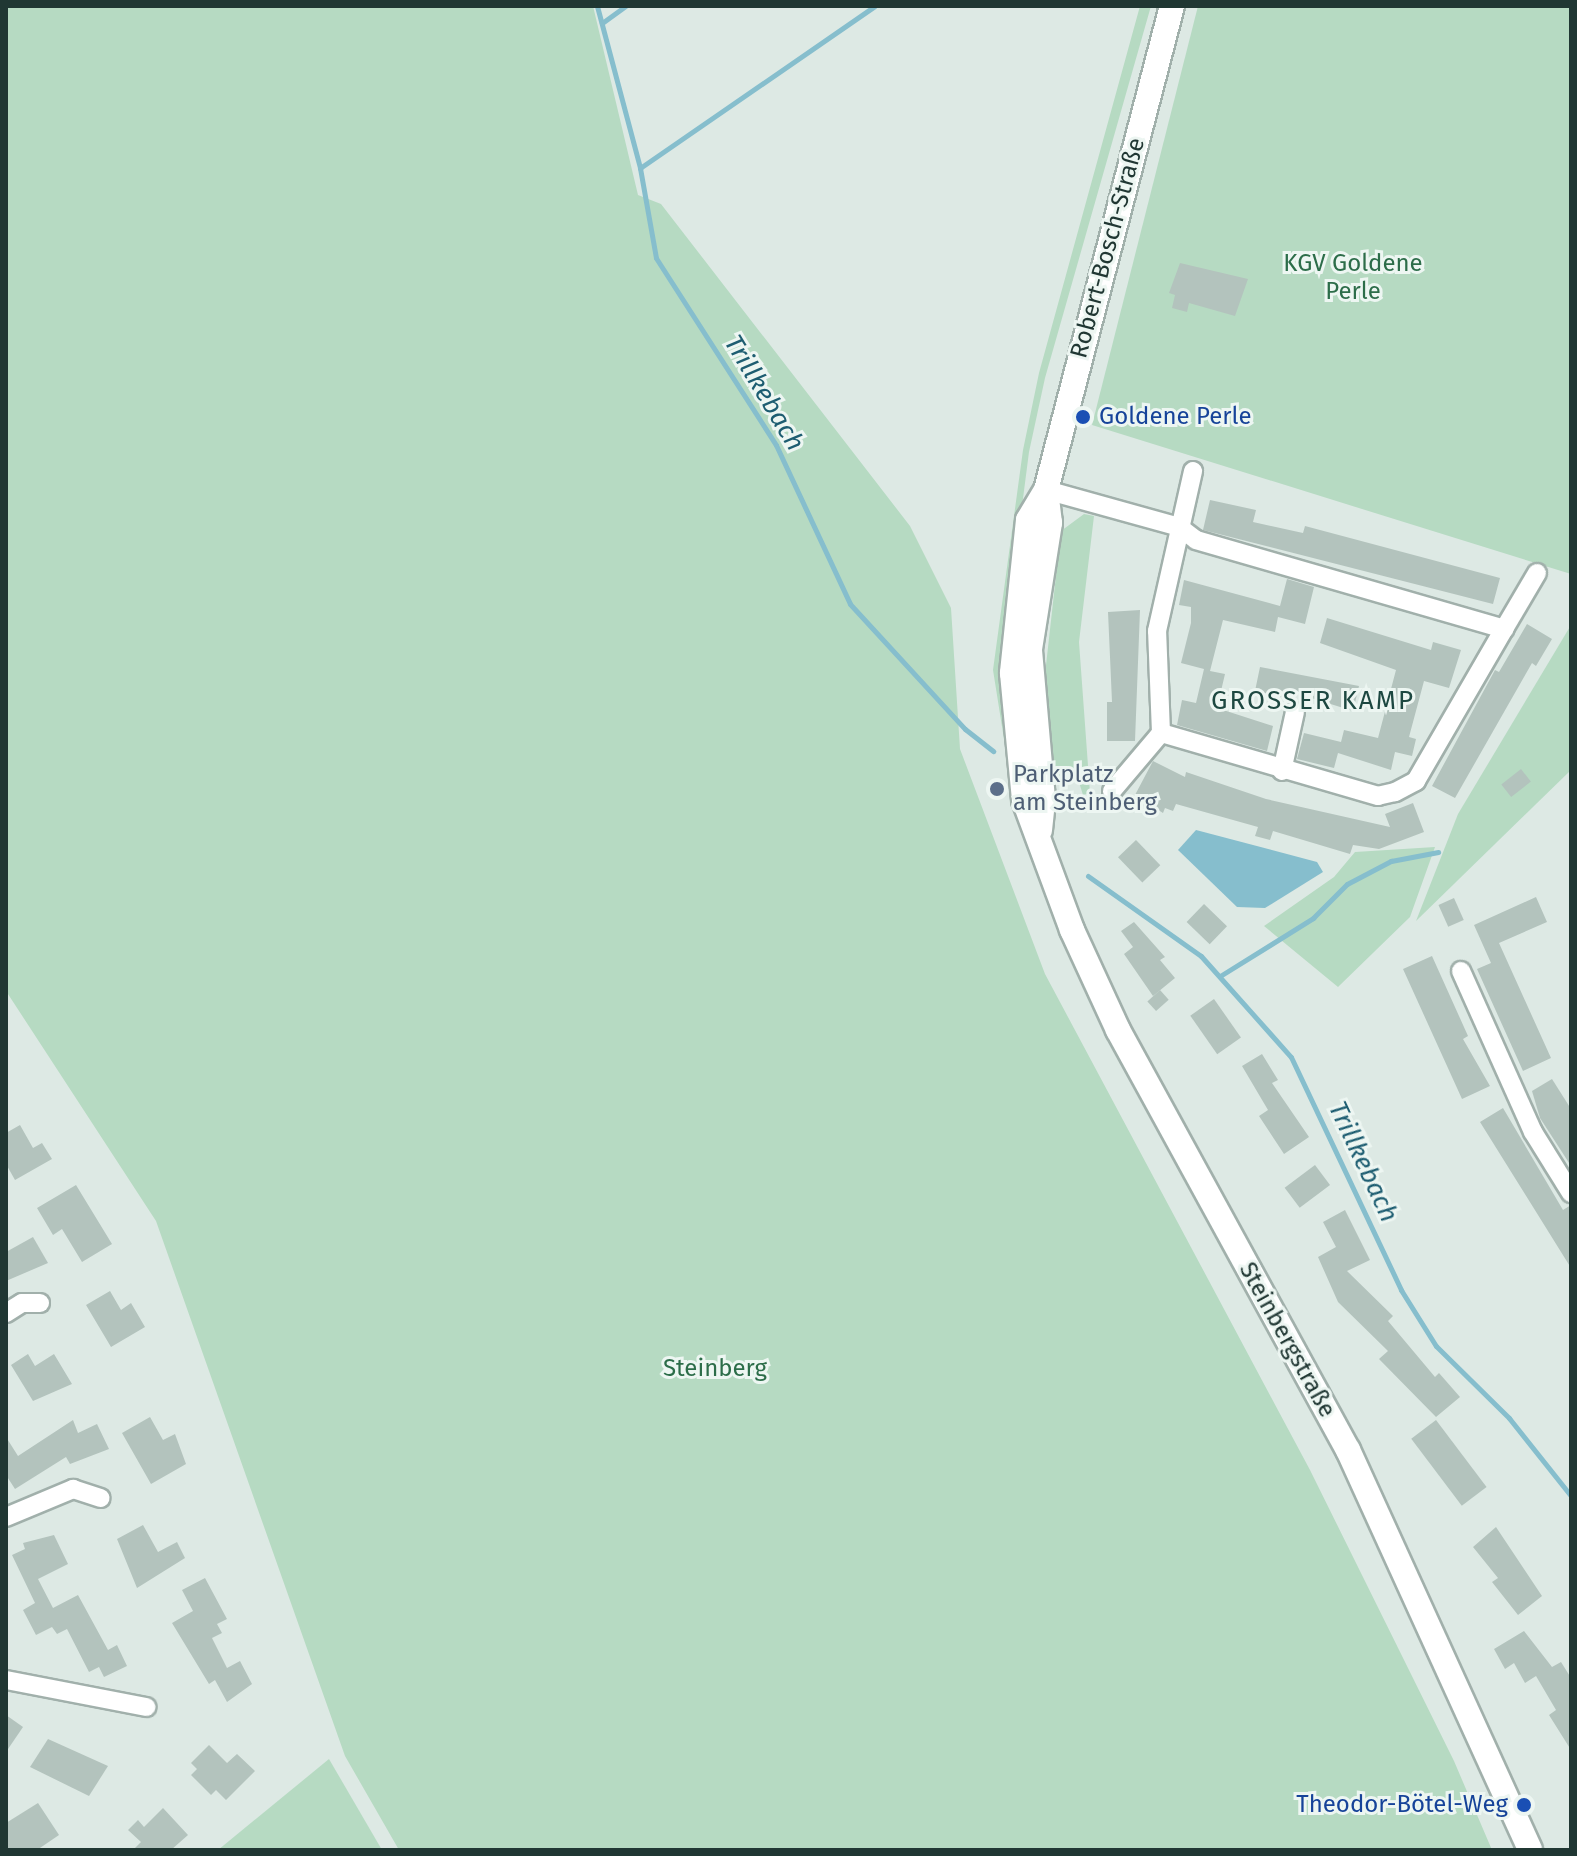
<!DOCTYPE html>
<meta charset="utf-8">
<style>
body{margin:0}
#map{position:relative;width:1577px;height:1856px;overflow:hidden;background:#dde9e4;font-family:"Fira Sans",sans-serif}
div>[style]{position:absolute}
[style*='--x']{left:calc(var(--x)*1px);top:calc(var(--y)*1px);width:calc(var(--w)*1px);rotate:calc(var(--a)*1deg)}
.green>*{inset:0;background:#b6dac2}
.water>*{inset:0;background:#86becd}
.stream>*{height:5px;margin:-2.5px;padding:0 2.5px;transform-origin:2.5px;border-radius:2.5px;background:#86becd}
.building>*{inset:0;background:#b3c3bd;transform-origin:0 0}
.roads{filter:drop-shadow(2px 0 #a1b0ab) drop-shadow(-2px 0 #a1b0ab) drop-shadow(0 2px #a1b0ab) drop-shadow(0 -2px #a1b0ab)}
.street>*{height:18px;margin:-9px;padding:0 9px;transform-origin:9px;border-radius:9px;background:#fff}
.secondary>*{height:24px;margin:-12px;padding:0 12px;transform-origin:12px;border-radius:12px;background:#fff}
.dots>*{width:22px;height:22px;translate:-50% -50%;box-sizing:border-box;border:4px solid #edf6f2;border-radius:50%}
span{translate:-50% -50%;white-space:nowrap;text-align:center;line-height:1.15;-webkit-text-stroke:6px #edf6f2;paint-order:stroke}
.street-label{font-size:24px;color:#203733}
.park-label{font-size:24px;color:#2c6d49}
.transit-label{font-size:24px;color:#164399}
.left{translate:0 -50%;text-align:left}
.right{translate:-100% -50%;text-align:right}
.service-label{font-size:24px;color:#4e5e75}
.water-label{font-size:26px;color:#1d5d71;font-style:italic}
.neighbourhood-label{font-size:26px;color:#1d4841;letter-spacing:2px}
.frame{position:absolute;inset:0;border:8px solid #203733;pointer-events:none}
</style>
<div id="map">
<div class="green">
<div style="clip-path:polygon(6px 6px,593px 6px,638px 195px,661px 204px,910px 526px,951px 608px,960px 749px,1045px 974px,1310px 1470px,1454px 1761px,1492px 1850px,399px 1850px,345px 1756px,156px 1221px,6px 991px)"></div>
<div style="clip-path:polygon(1140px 6px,1151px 6px,1045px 378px,1029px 452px,1001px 669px,1012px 758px,1007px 758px,993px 670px,1023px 450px,1039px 373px)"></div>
<div style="clip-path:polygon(1198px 6px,1571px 6px,1571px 574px,1092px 425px)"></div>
<div style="clip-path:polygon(1084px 514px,1094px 516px,1079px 642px,1090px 793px,1083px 795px,1078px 779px,1054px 782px,1044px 683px,1061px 531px)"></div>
<div style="clip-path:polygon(1571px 625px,1571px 770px,1416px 921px,1458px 814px)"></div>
<div style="clip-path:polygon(1435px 847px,1410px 917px,1338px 987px,1264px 926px,1334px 877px,1355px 852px)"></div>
<div style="clip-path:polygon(329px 1759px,382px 1850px,218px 1850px)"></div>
</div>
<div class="water">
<div style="clip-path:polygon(1196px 830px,1317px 862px,1323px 872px,1265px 908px,1237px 907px,1178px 850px)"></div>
</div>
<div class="stream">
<div style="--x:597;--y:6;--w:168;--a:75.1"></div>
<div style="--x:640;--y:168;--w:91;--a:79.9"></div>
<div style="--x:656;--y:258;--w:222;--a:57.3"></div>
<div style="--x:776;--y:445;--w:175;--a:65"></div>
<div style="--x:850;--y:604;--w:170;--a:47.4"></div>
<div style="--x:965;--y:729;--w:36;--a:38"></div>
<div style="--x:602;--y:23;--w:29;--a:-36"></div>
<div style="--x:640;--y:168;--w:285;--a:-34.6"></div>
<div style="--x:1088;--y:876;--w:138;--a:35.3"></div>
<div style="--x:1201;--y:956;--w:135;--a:48.3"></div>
<div style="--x:1291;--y:1057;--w:258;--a:64.7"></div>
<div style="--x:1401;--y:1290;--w:66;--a:58"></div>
<div style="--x:1436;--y:1346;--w:103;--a:44.6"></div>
<div style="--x:1509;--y:1418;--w:100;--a:51.5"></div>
<div style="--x:1220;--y:976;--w:110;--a:-31.9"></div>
<div style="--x:1313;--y:918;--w:48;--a:-45"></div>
<div style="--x:1347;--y:884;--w:50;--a:-27.6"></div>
<div style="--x:1391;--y:861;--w:48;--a:-10.8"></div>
</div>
<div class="building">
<div style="clip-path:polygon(1180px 263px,1248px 279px,1235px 316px,1189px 303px,1187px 312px,1172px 308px,1175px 295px,1169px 293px)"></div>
<div style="clip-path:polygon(1210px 500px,1256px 510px,1253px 522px,1303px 533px,1305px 526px,1500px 578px,1493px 604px,1203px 530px)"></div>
<div style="clip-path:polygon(1287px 579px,1314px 587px,1305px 624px,1278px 617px,1275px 632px,1223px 620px,1210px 671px,1225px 674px,1217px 708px,1273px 726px,1267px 751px,1177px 725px,1182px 700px,1196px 703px,1204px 669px,1181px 663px,1191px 623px,1191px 607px,1179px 605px,1184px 580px,1280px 606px)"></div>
<div style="clip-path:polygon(1140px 610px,1135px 741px,1107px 741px,1107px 702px,1112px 702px,1108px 612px)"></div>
<div style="clip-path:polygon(1327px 618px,1431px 650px,1433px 642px,1461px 650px,1449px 688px,1424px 681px,1409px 737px,1416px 739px,1412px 756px,1395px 752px,1391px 770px,1338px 753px,1334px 768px,1297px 759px,1304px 733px,1341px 742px,1344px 730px,1378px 738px,1396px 670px,1320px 643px)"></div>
<div style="clip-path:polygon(1527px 624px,1552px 639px,1536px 666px,1532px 663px,1455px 798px,1432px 786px,1495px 670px,1499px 672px)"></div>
<div style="clip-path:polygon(1260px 667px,1359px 686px,1353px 711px,1289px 691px,1287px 698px,1255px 691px)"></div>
<div style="clip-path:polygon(1153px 761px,1185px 777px,1186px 772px,1266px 799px,1390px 827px,1385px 814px,1413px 803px,1424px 832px,1379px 849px,1353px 845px,1350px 854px,1273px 831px,1270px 840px,1255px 836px,1258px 827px,1176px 804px,1173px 811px,1165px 808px,1163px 813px,1135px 795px)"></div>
<div style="left:1521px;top:769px;width:16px;height:25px;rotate:52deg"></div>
<div style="left:1136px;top:840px;width:35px;height:25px;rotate:46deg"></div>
<div style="clip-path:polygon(1536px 897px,1547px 922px,1499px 943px,1551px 1058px,1523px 1071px,1477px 969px,1491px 963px,1474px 925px)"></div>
<div style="left:1454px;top:898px;width:24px;height:17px;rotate:66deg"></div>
<div style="left:1204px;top:904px;width:32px;height:25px;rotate:44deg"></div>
<div style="clip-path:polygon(1134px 922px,1165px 957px,1160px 960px,1175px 978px,1153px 996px,1124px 954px,1133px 947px,1121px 931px)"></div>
<div style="clip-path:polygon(1432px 956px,1468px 1036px,1463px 1039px,1490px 1086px,1462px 1099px,1403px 969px)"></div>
<div style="left:1160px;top:990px;width:13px;height:17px;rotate:48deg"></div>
<div style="left:1214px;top:999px;width:47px;height:29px;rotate:55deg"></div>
<div style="clip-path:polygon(1262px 1054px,1278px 1080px,1272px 1083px,1309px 1137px,1284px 1154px,1259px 1116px,1268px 1110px,1242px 1066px)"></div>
<div style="clip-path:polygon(1552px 1079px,1571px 1109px,1571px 1166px,1540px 1118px,1532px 1091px)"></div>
<div style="clip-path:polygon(1503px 1108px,1563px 1210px,1571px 1205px,1571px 1268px,1480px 1122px)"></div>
<div style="clip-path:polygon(20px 1125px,33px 1148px,42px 1143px,52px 1159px,15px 1180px,6px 1164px,6px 1133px)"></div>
<div style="left:1315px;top:1165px;width:25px;height:38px;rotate:53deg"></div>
<div style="clip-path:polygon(76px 1185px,112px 1244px,82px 1262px,62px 1229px,53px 1235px,37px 1208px)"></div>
<div style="clip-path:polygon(1345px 1210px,1370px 1260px,1347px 1271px,1393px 1316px,1388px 1321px,1435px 1377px,1439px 1373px,1460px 1397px,1436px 1417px,1379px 1359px,1388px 1351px,1338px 1302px,1318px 1257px,1336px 1247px,1323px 1222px)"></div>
<div style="clip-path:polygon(33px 1237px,48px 1263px,6px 1281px,6px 1252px)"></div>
<div style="clip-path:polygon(110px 1291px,121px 1310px,131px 1303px,145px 1327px,111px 1347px,86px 1305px)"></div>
<div style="clip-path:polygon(28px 1354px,35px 1366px,54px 1354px,72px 1384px,33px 1401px,11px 1365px)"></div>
<div style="clip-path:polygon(150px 1417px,163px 1440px,175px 1434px,186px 1464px,151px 1484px,122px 1433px)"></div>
<div style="clip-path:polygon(73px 1420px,78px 1433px,97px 1424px,109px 1449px,70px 1464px,66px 1457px,15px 1489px,6px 1475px,6px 1437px,18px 1456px)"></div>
<div style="left:1436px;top:1420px;width:84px;height:31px;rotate:53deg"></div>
<div style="clip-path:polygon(143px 1525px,158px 1552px,177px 1542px,185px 1558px,137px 1588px,117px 1539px)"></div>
<div style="clip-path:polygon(1496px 1527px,1542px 1596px,1518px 1615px,1492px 1582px,1498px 1578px,1473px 1547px)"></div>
<div style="clip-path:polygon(54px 1535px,68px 1564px,38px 1579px,53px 1608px,78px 1595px,108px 1650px,117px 1645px,127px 1666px,104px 1677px,99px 1667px,89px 1672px,67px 1629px,57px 1634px,52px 1627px,36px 1635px,23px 1610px,35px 1603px,12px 1555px,25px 1549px,23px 1543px)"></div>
<div style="clip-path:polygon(205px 1578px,227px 1619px,217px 1624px,222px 1633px,212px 1638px,227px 1668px,240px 1661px,252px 1684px,227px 1702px,215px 1680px,209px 1684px,172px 1623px,193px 1611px,182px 1590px)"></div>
<div style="clip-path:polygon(1524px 1631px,1552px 1667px,1561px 1662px,1571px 1678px,1571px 1750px,1549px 1715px,1556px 1710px,1536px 1676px,1525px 1683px,1514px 1663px,1505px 1669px,1494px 1649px)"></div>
<div style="clip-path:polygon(6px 1715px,23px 1727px,6px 1752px)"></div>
<div style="clip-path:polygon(48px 1739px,108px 1766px,89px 1796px,30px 1767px)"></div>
<div style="clip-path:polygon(209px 1745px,227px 1763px,237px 1754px,255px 1771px,226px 1800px,216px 1790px,211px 1795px,191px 1775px,197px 1769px,191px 1763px)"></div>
<div style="clip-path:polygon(38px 1803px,59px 1835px,37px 1850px,6px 1850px,6px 1823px)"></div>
<div style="clip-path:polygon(163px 1808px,188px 1835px,171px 1850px,133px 1850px,141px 1842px,128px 1830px,138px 1820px,144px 1827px)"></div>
</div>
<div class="roads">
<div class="street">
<div style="--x:1046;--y:490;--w:138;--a:15.5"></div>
<div style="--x:1179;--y:527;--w:21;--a:37"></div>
<div style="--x:1196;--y:540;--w:321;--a:16.1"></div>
<div style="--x:1504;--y:629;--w:176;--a:120.1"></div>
<div style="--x:1416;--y:781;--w:24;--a:152"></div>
<div style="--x:1395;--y:792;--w:17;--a:167"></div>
<div style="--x:1378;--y:796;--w:226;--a:-163.8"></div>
<div style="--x:1161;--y:733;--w:76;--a:130.2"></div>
<div style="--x:1504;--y:629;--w:65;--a:-59.5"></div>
<div style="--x:1161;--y:733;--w:102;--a:-92.2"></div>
<div style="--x:1157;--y:631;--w:164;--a:-77.3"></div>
<div style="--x:1282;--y:771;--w:60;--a:-77.6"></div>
<div style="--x:1461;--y:971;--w:176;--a:65.9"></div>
<div style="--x:1533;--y:1132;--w:72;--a:58.1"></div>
<div style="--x:6;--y:1313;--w:19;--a:-32"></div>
<div style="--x:22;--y:1303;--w:18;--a:0"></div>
<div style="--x:6;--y:1517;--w:73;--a:-22.7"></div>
<div style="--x:73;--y:1489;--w:29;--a:18"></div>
<div style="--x:6;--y:1680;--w:143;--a:10.9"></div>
</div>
<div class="secondary">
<div style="--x:1172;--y:6;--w:500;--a:104.59"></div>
<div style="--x:1046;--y:490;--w:35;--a:121"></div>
<div style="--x:1028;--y:520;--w:154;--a:96"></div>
<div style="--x:1012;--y:673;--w:128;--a:84.6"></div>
<div style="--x:1024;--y:800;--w:139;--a:69.7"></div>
<div style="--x:1072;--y:930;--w:110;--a:65.3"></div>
<div style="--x:1118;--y:1030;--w:479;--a:61.3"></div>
<div style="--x:1348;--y:1450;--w:439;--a:65.5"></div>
<div style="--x:1040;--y:830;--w:31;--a:-84"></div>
<div style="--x:1043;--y:799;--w:151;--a:-95"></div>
<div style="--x:1030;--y:649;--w:128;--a:-81"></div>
<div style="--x:1050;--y:523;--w:33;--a:-97"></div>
</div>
</div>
<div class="dots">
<div style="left:1083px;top:417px;background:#1a4fb4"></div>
<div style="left:997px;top:789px;background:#5c6f8a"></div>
<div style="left:1524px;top:1805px;background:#1a4fb4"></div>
</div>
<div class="street-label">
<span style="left:1108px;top:248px;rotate:-75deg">Robert-Bosch-Straße</span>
<span style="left:1287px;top:1340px;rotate:61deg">Steinbergstraße</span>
</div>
<div class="park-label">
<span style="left:1353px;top:278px">KGV Goldene<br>Perle</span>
<span style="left:715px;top:1369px">Steinberg</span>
</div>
<div class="transit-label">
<span class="left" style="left:1099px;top:417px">Goldene Perle</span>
<span class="right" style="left:1508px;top:1805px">Theodor-Bötel-Weg</span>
</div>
<div class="service-label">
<span class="left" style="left:1013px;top:789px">Parkplatz<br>am Steinberg</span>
</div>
<div class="water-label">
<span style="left:764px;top:393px;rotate:59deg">Trillkebach</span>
<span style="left:1363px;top:1162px;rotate:65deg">Trillkebach</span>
</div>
<div class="neighbourhood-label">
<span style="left:1313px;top:701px">GROSSER KAMP</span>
</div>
<div class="frame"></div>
</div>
